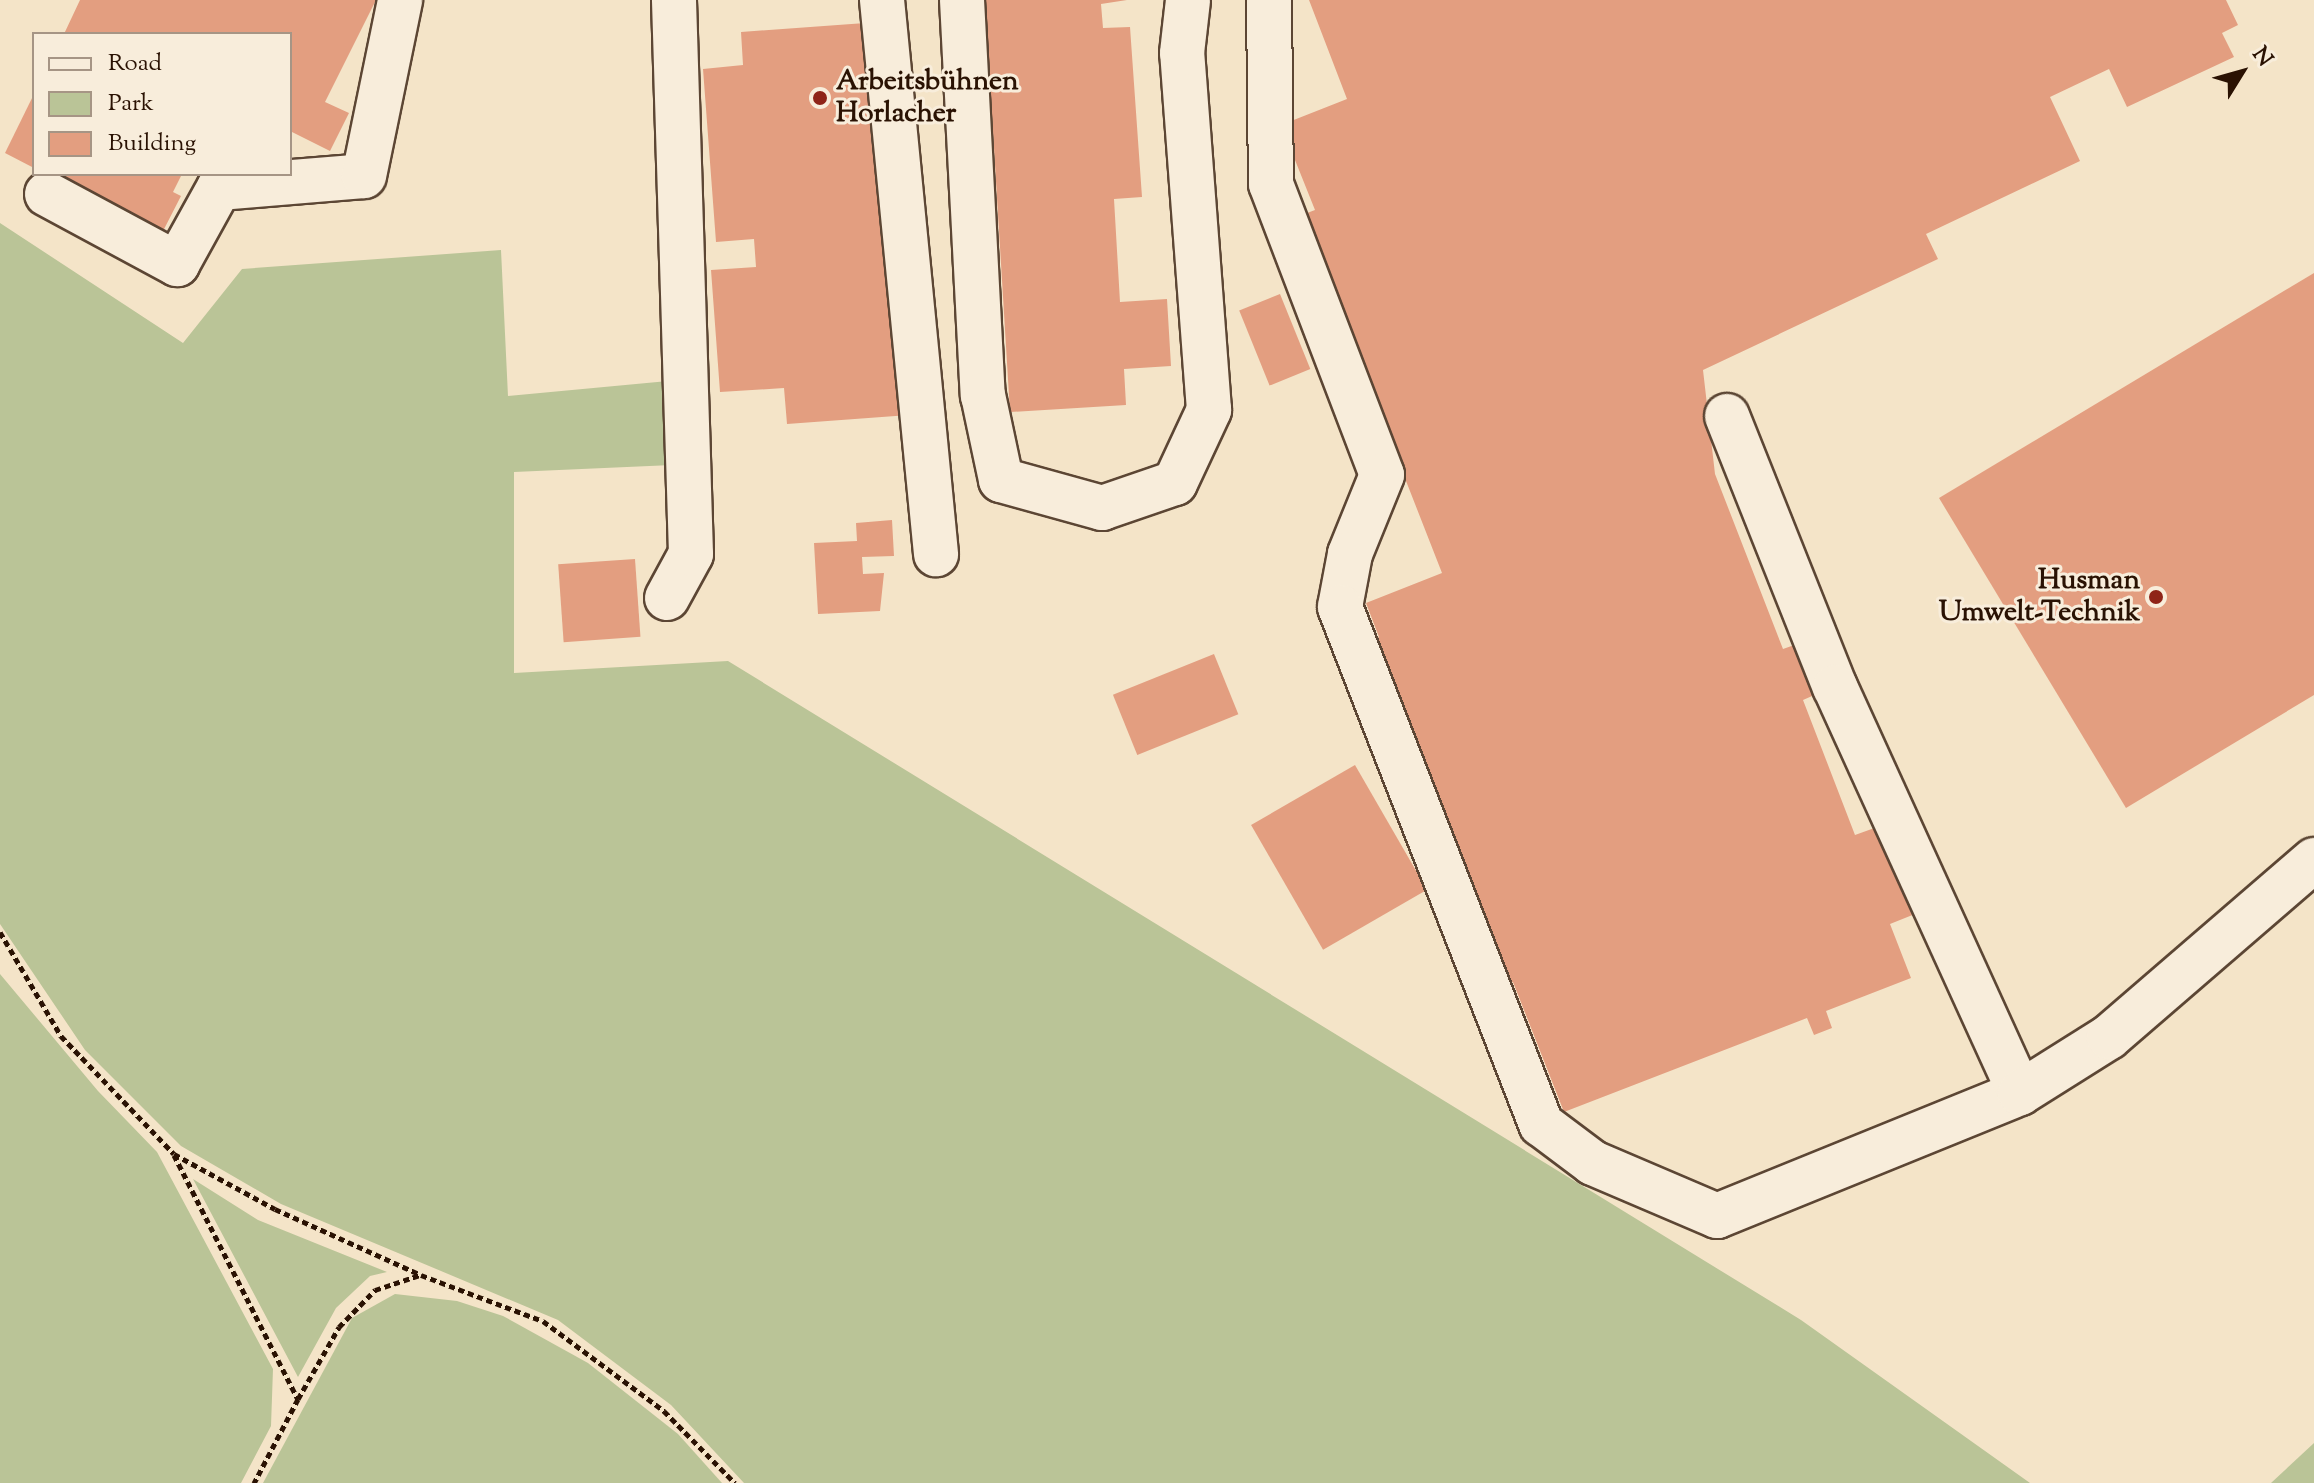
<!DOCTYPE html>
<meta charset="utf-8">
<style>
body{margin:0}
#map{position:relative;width:2314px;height:1483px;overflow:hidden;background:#f4e4c8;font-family:"Sorts Mill Goudy",serif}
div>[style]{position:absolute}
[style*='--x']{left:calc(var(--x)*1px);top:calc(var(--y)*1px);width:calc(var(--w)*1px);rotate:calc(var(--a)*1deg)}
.green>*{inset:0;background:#bac497}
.building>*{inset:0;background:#e39e80;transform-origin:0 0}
.path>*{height:5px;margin-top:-2.5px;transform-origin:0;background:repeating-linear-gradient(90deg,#2a1203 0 6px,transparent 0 10px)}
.roads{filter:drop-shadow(2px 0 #5c4634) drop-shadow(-2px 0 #5c4634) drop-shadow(0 2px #5c4634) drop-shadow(0 -2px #5c4634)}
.minor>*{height:44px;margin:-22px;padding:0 22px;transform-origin:22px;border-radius:22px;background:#f8eddb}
.dots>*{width:22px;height:22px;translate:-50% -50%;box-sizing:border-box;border:4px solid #f8eddb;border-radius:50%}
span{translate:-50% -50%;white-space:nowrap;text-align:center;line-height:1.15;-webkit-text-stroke:6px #f8eddb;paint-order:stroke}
.poi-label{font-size:28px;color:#2a1203;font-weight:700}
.left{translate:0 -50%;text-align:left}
.right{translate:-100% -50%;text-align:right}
.legend{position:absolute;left:32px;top:32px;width:260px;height:144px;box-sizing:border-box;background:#f8eddb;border:2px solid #a69585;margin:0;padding:10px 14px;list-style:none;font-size:24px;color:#2a1203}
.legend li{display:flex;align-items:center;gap:16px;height:40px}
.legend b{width:40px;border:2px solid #a69585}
.north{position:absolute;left:2202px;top:32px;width:80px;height:80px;-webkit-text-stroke:6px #f8eddb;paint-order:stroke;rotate:53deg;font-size:22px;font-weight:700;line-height:32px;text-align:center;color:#2a1203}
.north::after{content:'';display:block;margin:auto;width:28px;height:36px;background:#2a1203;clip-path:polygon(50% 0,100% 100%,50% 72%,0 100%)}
</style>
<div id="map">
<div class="green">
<div style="clip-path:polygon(0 223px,183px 343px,242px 269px,501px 250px,508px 396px,668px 381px,672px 465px,514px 472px,514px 673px,728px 661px,1801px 1320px,2030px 1483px,744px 1483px,671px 1405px,558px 1320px,281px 1204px,181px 1146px,85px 1050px,0 924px)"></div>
<div style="clip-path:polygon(0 974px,98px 1091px,157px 1152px,273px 1369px,271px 1426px,241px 1483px,0 1483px)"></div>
<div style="clip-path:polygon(193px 1179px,258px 1220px,387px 1272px,370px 1276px,336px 1308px,298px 1377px)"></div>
<div style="clip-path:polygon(395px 1294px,457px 1301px,503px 1316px,588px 1363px,678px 1434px,722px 1483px,263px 1483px,352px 1318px)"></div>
<div style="clip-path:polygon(2314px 1443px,2314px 1483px,2271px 1483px)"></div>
</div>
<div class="building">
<div style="clip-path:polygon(80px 0,376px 0,325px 102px,349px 113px,330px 151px,290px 131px,290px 34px,64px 34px)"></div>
<div style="clip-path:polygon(985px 0,1127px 0,1101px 4px,1103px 28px,1130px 27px,1142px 197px,1114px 199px,1120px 302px,1167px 299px,1171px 366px,1124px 369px,1126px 405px,1010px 412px)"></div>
<div style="clip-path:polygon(1309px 0,2226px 0,2238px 25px,2222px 33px,2234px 57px,2127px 107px,2109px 69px,2050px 97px,2080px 161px,1926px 234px,1938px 259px,1703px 370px,1715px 474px,1783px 649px,1800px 643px,1819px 693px,1803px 700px,1855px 835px,1880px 826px,1915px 914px,1890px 924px,1911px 978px,1826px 1011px,1832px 1028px,1814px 1035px,1807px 1018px,1564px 1112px,1513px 982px,1500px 987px,1365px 643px,1379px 637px,1366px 603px,1442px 573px,1302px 215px,1315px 210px,1281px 125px,1347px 99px)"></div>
<div style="clip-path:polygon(879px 22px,909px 415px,787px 424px,784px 388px,720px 392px,711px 270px,756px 267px,754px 239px,716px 242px,703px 69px,743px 65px,741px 32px)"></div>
<div style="clip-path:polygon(34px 94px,34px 168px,5px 153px)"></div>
<div style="clip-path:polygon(47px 174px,182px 174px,173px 192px,181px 196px,161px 235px)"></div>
<div style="clip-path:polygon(2314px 273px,2314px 695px,2126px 808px,1939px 498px)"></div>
<div style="left:1280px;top:294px;width:81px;height:44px;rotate:68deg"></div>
<div style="clip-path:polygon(892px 520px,894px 556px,862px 557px,863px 574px,884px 573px,880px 611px,818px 614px,814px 543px,857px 541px,856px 523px)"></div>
<div style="left:635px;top:559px;width:78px;height:77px;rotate:86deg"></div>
<div style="left:1214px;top:654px;width:65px;height:109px;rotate:68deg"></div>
<div style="left:1355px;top:765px;width:144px;height:120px;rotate:60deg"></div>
</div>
<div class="path">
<div style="--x:0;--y:932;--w:121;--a:59.6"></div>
<div style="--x:61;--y:1036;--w:163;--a:46.2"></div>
<div style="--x:174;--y:1154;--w:115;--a:28.6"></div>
<div style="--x:275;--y:1209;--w:160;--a:24.3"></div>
<div style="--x:421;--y:1275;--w:130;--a:20.7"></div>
<div style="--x:543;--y:1321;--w:151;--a:36.6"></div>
<div style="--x:664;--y:1411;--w:101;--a:45.4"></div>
<div style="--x:174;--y:1155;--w:274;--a:63.1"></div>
<div style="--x:298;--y:1399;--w:95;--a:117.6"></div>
<div style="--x:298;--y:1399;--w:83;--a:-60.3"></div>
<div style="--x:339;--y:1327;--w:52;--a:-45.8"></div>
<div style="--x:375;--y:1290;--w:47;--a:-18.4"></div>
</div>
<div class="roads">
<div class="minor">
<div style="--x:882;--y:0;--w:557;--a:84.43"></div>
<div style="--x:962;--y:0;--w:396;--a:87"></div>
<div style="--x:983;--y:395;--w:87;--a:78"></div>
<div style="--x:1001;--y:480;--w:105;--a:15.5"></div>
<div style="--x:1102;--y:508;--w:77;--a:-18.9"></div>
<div style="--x:1175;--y:483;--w:81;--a:-65"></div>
<div style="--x:1209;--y:410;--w:358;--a:-94.3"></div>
<div style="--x:1182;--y:53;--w:53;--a:-83.5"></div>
<div style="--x:1269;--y:0;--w:184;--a:89.4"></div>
<div style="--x:1271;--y:184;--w:311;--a:69.1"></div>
<div style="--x:1382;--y:475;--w:85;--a:112.1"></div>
<div style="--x:1350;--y:554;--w:54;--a:100.7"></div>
<div style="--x:1340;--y:607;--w:555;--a:68.75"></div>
<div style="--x:1541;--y:1124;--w:65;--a:36.9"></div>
<div style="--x:1593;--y:1163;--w:135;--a:23.1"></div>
<div style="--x:1717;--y:1216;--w:327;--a:-22.1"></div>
<div style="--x:47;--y:194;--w:148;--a:28.3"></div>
<div style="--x:177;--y:264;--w:87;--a:-61.1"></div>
<div style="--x:219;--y:188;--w:145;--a:-4.7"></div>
<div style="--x:364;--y:176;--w:180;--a:-78.4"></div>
<div style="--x:1727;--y:416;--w:292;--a:68.3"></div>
<div style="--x:1835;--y:687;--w:446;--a:65.5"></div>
<div style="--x:2020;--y:1093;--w:105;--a:-32.2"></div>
<div style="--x:2109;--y:1037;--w:271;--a:-40.8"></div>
<div style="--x:667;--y:598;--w:50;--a:-61.4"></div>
<div style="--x:691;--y:554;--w:554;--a:-91.76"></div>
</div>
</div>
<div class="dots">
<div style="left:820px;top:98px;background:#8f2418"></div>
<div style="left:2156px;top:597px;background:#8f2418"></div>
</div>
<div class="poi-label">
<span class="left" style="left:836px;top:98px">Arbeitsbühnen<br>Horlacher</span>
<span class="right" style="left:2140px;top:597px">Husman<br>Umwelt-Technik</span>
</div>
<ul class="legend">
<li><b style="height:10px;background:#f8eddb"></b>Road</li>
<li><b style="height:22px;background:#bac497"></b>Park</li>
<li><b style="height:22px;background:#e39e80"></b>Building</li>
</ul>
<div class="north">N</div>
</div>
